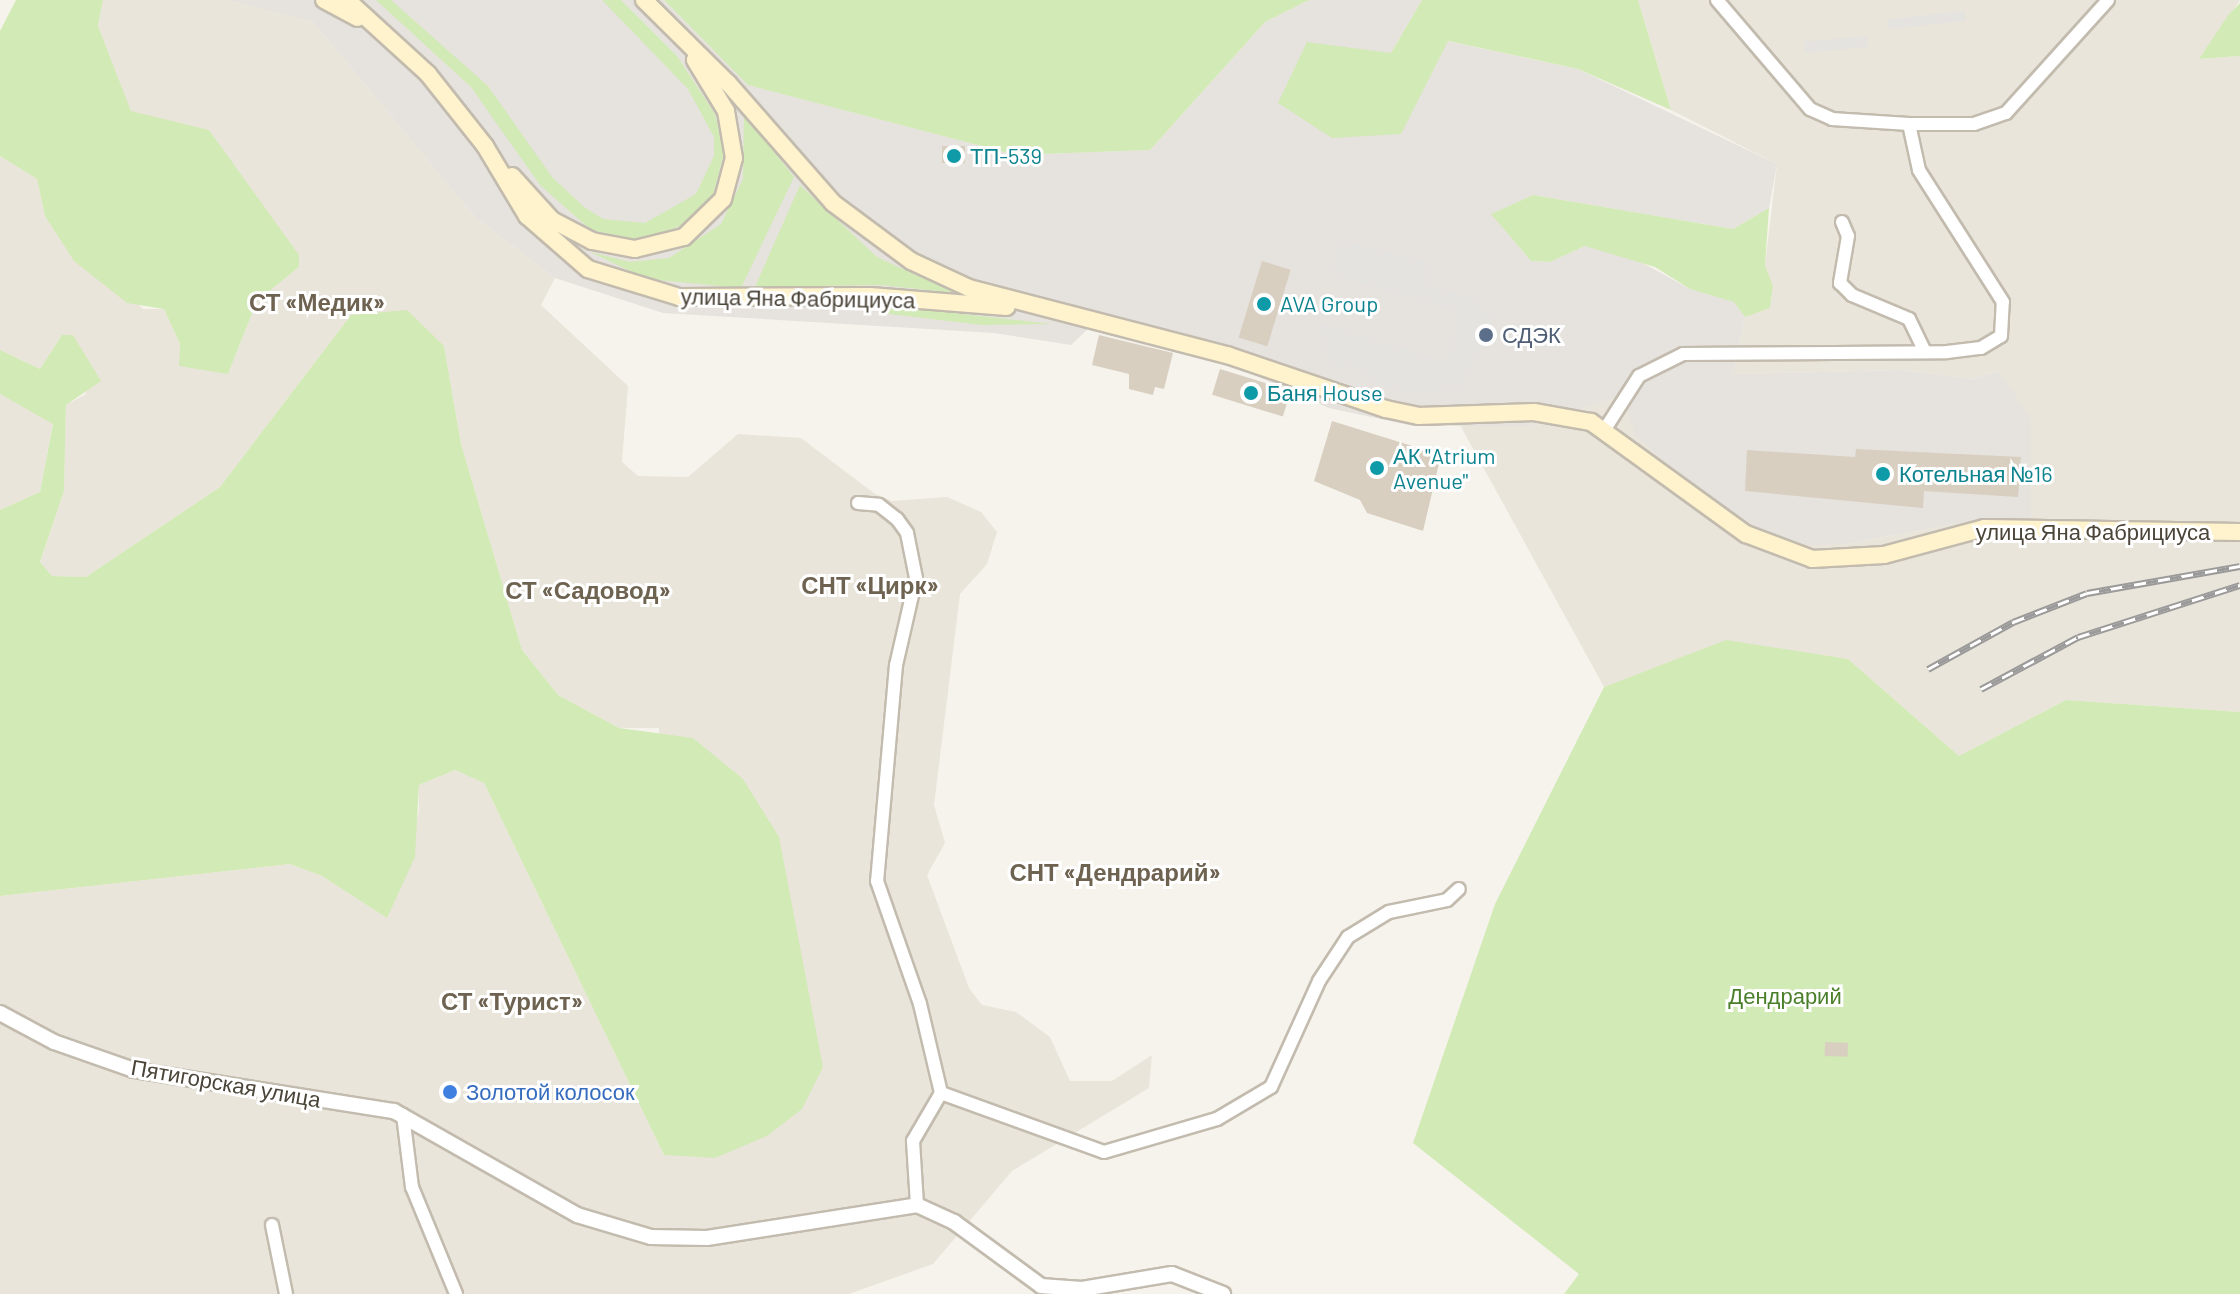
<!DOCTYPE html>
<meta charset="utf-8">
<style>
body{margin:0}
#map{position:relative;width:2240px;height:1294px;overflow:hidden;background:#f6f3ec;font-family:Barlow,sans-serif}
div>[style]{position:absolute}
[style*='--x']{left:calc(var(--x)*1px);top:calc(var(--y)*1px);width:calc(var(--w)*1px);rotate:calc(var(--a)*1deg)}
.residential>*{inset:0;background:#eae5da}
.industrial>*{inset:0;background:#e6e2dd}
.green>*{inset:0;background:#d2eab5}
.parking>*{inset:0;background:#e5e3e0;transform-origin:0 0}
.building>*{inset:0;background:#d8cfc1;transform-origin:0 0}
.roads{filter:drop-shadow(2px 0 #c2bbae) drop-shadow(-2px 0 #c2bbae) drop-shadow(0 2px #c2bbae) drop-shadow(0 -2px #c2bbae)}
.minor>*{height:12px;margin:-6px;padding:0 6px;transform-origin:6px;border-radius:6px;background:#fff}
.tertiary>*{height:14px;margin:-7px;padding:0 7px;transform-origin:7px;border-radius:7px;background:#fff}
.secondary>*{height:16px;margin:-8px;padding:0 8px;transform-origin:8px;border-radius:8px;background:#fff3cd}
.rail>*{height:7px;margin-top:-3.5px;transform-origin:0;background:repeating-linear-gradient(90deg,#fff 0 12px,#9a9a9a 0 24px);box-sizing:border-box;border-block:2px solid #9a9a9a}
.dots>*{width:22px;height:22px;translate:-50% -50%;box-sizing:border-box;border:4px solid #fff;border-radius:50%}
span{translate:-50% -50%;white-space:nowrap;text-align:center;line-height:1.15;-webkit-text-stroke:6px #fff;paint-order:stroke}
.culture-label{font-size:22px;color:#0d838f}
.left{translate:0 -50%;text-align:left}
.street-label{font-size:22px;color:#4b4439}
.service-label{font-size:22px;color:#4e5e75}
.park-label{font-size:22px;color:#4a7f2a}
.shop-label{font-size:22px;color:#366cbe}
.neighbourhood-label{font-size:24px;color:#6e6250;font-weight:700}
</style>
<div id="map">
<div class="residential">
<div style="clip-path:polygon(103px 0,226px 0,313px 22px,475px 217px,555px 278px,541px 305px,628px 386px,622px 462px,638px 476px,688px 477px,738px 434px,801px 438px,875px 494px,892px 501px,947px 497px,981px 512px,997px 532px,987px 564px,960px 594px,934px 805px,945px 843px,927px 875px,969px 988px,982px 1005px,1016px 1012px,1050px 1037px,1070px 1081px,1112px 1081px,1152px 1055px,1149px 1088px,1012px 1171px,933px 1264px,849px 1294px,0 1294px,0 896px,290px 864px,322px 876px,387px 918px,419px 812px,419px 785px,455px 770px,484px 783px,664px 1155px,659px 728px,619px 728px,558px 695px,522px 650px,461px 444px,444px 346px,351px 315px,220px 487px,86px 577px,52px 576px,40px 563px,64px 491px,66px 405px,86px 394px,62px 335px,40px 369px,0 350px,0 156px,37px 179px,45px 216px,143px 309px,164px 309px,180px 344px,228px 374px,257px 301px,299px 267px,209px 130px,131px 112px,98px 26px)"></div>
<div style="clip-path:polygon(1638px 0,2240px 0,2200px 59px,2240px 56px,2240px 712px,2066px 700px,1959px 756px,1848px 659px,1726px 641px,1604px 687px,1460px 425px,1529px 426px,1624px 395px,1846px 544px,1960px 523px,2031px 520px,1999px 371px,1972px 379px,1901px 370px,1733px 374px,1745px 317px,1770px 307px,1773px 286px,1765px 265px,1777px 164px,1671px 110px)"></div>
<div style="clip-path:polygon(0 394px,53px 423px,40px 492px,0 510px)"></div>
</div>
<div class="industrial">
<div style="clip-path:polygon(226px 0,664px 0,749px 85px,1016px 155px,1150px 150px,1265px 22px,1309px 0,1422px 0,1391px 53px,1279px 103px,1447px 41px,1578px 69px,1777px 164px,1769px 208px,1733px 229px,1533px 195px,1492px 214px,1531px 261px,1550px 262px,1585px 246px,1630px 256px,1690px 289px,1735px 302px,1745px 317px,1733px 374px,1901px 370px,1972px 379px,1999px 371px,2031px 419px,2031px 520px,1960px 523px,1846px 544px,1809px 545px,1766px 533px,1685px 480px,1635px 435px,1624px 395px,1529px 426px,1413px 426px,1329px 408px,1193px 348px,1089px 328px,1071px 345px,994px 333px,663px 313px,555px 278px,475px 217px,313px 22px)"></div>
</div>
<div class="green">
<div style="clip-path:polygon(16px 0,103px 0,98px 26px,131px 111px,209px 130px,299px 255px,299px 267px,257px 301px,228px 374px,179px 366px,180px 344px,164px 309px,127px 303px,74px 261px,45px 216px,37px 179px,0 156px,0 31px)"></div>
<div style="clip-path:polygon(376px 0,391px 0,488px 86px,552px 177px,584px 207px,603px 219px,645px 223px,696px 194px,714px 156px,714px 137px,688px 89px,602px 0,621px 0,677px 56px,715px 114px,724px 153px,713px 196px,688px 222px,654px 237px,634px 239px,591px 230px,540px 185px,471px 87px)"></div>
<div style="clip-path:polygon(664px 0,1309px 0,1265px 22px,1150px 150px,1016px 155px,748px 85px)"></div>
<div style="clip-path:polygon(1422px 0,1638px 0,1671px 110px,1578px 69px,1448px 41px,1401px 134px,1332px 138px,1278px 103px,1307px 42px,1391px 53px)"></div>
<div style="clip-path:polygon(2240px 3px,2240px 56px,2199px 59px,2229px 14px)"></div>
<div style="clip-path:polygon(744px 114px,794px 177px,741px 288px,647px 279px,590px 252px,630px 262px,669px 258px,721px 224px,743px 179px)"></div>
<div style="clip-path:polygon(800px 185px,877px 257px,955px 293px,881px 285px,755px 287px)"></div>
<div style="clip-path:polygon(1533px 195px,1733px 229px,1769px 208px,1765px 265px,1773px 286px,1770px 308px,1745px 317px,1734px 302px,1690px 289px,1655px 267px,1585px 246px,1550px 262px,1531px 261px,1491px 214px)"></div>
<div style="clip-path:polygon(880px 306px,918px 309px,1051px 324px,982px 325px,881px 313px)"></div>
<div style="clip-path:polygon(407px 310px,444px 346px,461px 444px,522px 650px,558px 695px,619px 728px,693px 738px,743px 779px,779px 837px,823px 1067px,802px 1109px,767px 1136px,715px 1158px,664px 1155px,484px 783px,455px 770px,419px 785px,415px 857px,387px 918px,322px 876px,290px 864px,0 896px,0 510px,40px 492px,53px 424px,0 394px,0 350px,40px 369px,62px 335px,73px 335px,101px 381px,66px 405px,64px 491px,40px 562px,52px 576px,86px 577px,220px 487px,351px 315px)"></div>
<div style="clip-path:polygon(1726px 640px,1848px 659px,1959px 756px,2066px 700px,2240px 712px,2240px 1294px,1564px 1294px,1579px 1274px,1413px 1143px,1495px 904px,1604px 687px)"></div>
</div>
<div class="parking">
<div style="left:1965px;top:11px;width:10px;height:78px;rotate:84deg"></div>
<div style="left:1867px;top:36px;width:11px;height:63px;rotate:85deg"></div>
<div style="clip-path:polygon(1338px 240px,1428px 262px,1431px 285px,1481px 301px,1480px 310px,1494px 313px,1463px 390px,1402px 393px,1363px 380px,1365px 371px,1347px 366px,1344px 373px,1330px 363px,1315px 321px,1445px 361px,1456px 328px,1452px 310px,1330px 275px)"></div>
</div>
<div class="building">
<div style="left:965px;top:146px;width:17px;height:23px;rotate:90deg"></div>
<div style="left:1262px;top:261px;width:30px;height:80px;rotate:17deg"></div>
<div style="clip-path:polygon(1099px 335px,1173px 353px,1164px 389px,1155px 387px,1153px 395px,1129px 389px,1129px 374px,1092px 365px)"></div>
<div style="left:1220px;top:369px;width:74px;height:27px;rotate:17deg"></div>
<div style="clip-path:polygon(1332px 421px,1441px 455px,1423px 531px,1367px 513px,1360px 500px,1314px 481px)"></div>
<div style="clip-path:polygon(1856px 449px,2021px 457px,2018px 497px,1924px 491px,1923px 508px,1745px 491px,1747px 450px,1855px 457px)"></div>
<div style="left:1825px;top:1042px;width:23px;height:14px;rotate:2deg"></div>
</div>
<div class="roads">
<div class="minor">
<div style="--x:1717;--y:0;--w:143;--a:49.5"></div>
<div style="--x:1810;--y:109;--w:24;--a:24"></div>
<div style="--x:1832;--y:119;--w:77;--a:3.7"></div>
<div style="--x:1909;--y:124;--w:65;--a:0"></div>
<div style="--x:1974;--y:124;--w:34;--a:-19"></div>
<div style="--x:2006;--y:113;--w:152;--a:-47.9"></div>
<div style="--x:1842;--y:222;--w:15;--a:67"></div>
<div style="--x:1848;--y:236;--w:48;--a:99.7"></div>
<div style="--x:1840;--y:283;--w:17;--a:45"></div>
<div style="--x:1852;--y:295;--w:62;--a:22.8"></div>
<div style="--x:1909;--y:319;--w:34;--a:64"></div>
<div style="--x:1605;--y:429;--w:63;--a:-57.3"></div>
<div style="--x:1639;--y:376;--w:49;--a:-26.6"></div>
<div style="--x:1683;--y:354;--w:264;--a:-0.4"></div>
<div style="--x:1947;--y:352;--w:34;--a:-7"></div>
<div style="--x:1981;--y:348;--w:23;--a:-31"></div>
<div style="--x:2001;--y:336;--w:34;--a:-87"></div>
<div style="--x:2003;--y:302;--w:156;--a:-122.5"></div>
<div style="--x:1919;--y:170;--w:47;--a:-102.3"></div>
<div style="--x:858;--y:503;--w:21;--a:5"></div>
<div style="--x:879;--y:505;--w:23;--a:38"></div>
<div style="--x:897;--y:519;--w:17;--a:54"></div>
<div style="--x:907;--y:533;--w:46;--a:78.7"></div>
<div style="--x:916;--y:578;--w:89;--a:102.9"></div>
<div style="--x:896;--y:665;--w:217;--a:95"></div>
<div style="--x:877;--y:881;--w:130;--a:70.7"></div>
<div style="--x:920;--y:1004;--w:91;--a:76.7"></div>
<div style="--x:941;--y:1093;--w:56;--a:120.3"></div>
<div style="--x:913;--y:1141;--w:64;--a:86.4"></div>
<div style="--x:941;--y:1093;--w:173;--a:19.9"></div>
<div style="--x:1104;--y:1152;--w:118;--a:-16.3"></div>
<div style="--x:1217;--y:1119;--w:63;--a:-30.7"></div>
<div style="--x:1271;--y:1087;--w:116;--a:-65.6"></div>
<div style="--x:1319;--y:981;--w:53;--a:-56.6"></div>
<div style="--x:1348;--y:937;--w:48;--a:-31.4"></div>
<div style="--x:1389;--y:912;--w:59;--a:-11.7"></div>
<div style="--x:1447;--y:900;--w:16;--a:-43"></div>
<div style="--x:403;--y:1115;--w:73;--a:82.9"></div>
<div style="--x:412;--y:1187;--w:116;--a:67.6"></div>
<div style="--x:272;--y:1225;--w:70;--a:78.5"></div>
</div>
<div class="tertiary">
<div style="--x:0;--y:1013;--w:61;--a:28.2"></div>
<div style="--x:54;--y:1042;--w:85;--a:19.3"></div>
<div style="--x:134;--y:1070;--w:263;--a:9"></div>
<div style="--x:394;--y:1111;--w:210;--a:29.6"></div>
<div style="--x:577;--y:1215;--w:77;--a:16.6"></div>
<div style="--x:651;--y:1237;--w:56;--a:1"></div>
<div style="--x:707;--y:1238;--w:213;--a:-8.9"></div>
<div style="--x:917;--y:1205;--w:41;--a:24.7"></div>
<div style="--x:954;--y:1222;--w:108;--a:36.3"></div>
<div style="--x:1041;--y:1286;--w:41;--a:4.2"></div>
<div style="--x:1082;--y:1289;--w:91;--a:-9.5"></div>
<div style="--x:1172;--y:1274;--w:55;--a:21.4"></div>
</div>
<div class="secondary">
<div style="--x:324;--y:0;--w:38;--a:28"></div>
<div style="--x:347;--y:0;--w:110;--a:42.4"></div>
<div style="--x:428;--y:74;--w:92;--a:51.6"></div>
<div style="--x:485;--y:146;--w:82;--a:59"></div>
<div style="--x:527;--y:216;--w:81;--a:41"></div>
<div style="--x:588;--y:269;--w:95;--a:17.1"></div>
<div style="--x:679;--y:297;--w:191;--a:-0.3"></div>
<div style="--x:870;--y:296;--w:137;--a:4.6"></div>
<div style="--x:644;--y:0;--w:118;--a:44.7"></div>
<div style="--x:728;--y:83;--w:159;--a:48.8"></div>
<div style="--x:833;--y:203;--w:97;--a:36.6"></div>
<div style="--x:911;--y:261;--w:64;--a:25"></div>
<div style="--x:969;--y:288;--w:267;--a:14.6"></div>
<div style="--x:1227;--y:355;--w:168;--a:18.8"></div>
<div style="--x:1386;--y:409;--w:33;--a:12"></div>
<div style="--x:1418;--y:416;--w:116;--a:-2"></div>
<div style="--x:1534;--y:412;--w:58;--a:10"></div>
<div style="--x:1591;--y:422;--w:191;--a:35.9"></div>
<div style="--x:1746;--y:534;--w:71;--a:20.7"></div>
<div style="--x:1812;--y:559;--w:72;--a:-3.2"></div>
<div style="--x:1884;--y:555;--w:104;--a:-15.1"></div>
<div style="--x:1984;--y:528;--w:256;--a:0.9"></div>
<div style="--x:512;--y:176;--w:59;--a:47.7"></div>
<div style="--x:552;--y:220;--w:45;--a:27.7"></div>
<div style="--x:592;--y:241;--w:44;--a:10.5"></div>
<div style="--x:635;--y:249;--w:50;--a:-13.8"></div>
<div style="--x:684;--y:237;--w:54;--a:-44.3"></div>
<div style="--x:723;--y:199;--w:42;--a:-75"></div>
<div style="--x:734;--y:158;--w:48;--a:-99.7"></div>
<div style="--x:726;--y:111;--w:60;--a:-121.3"></div>
</div>
</div>
<div class="rail">
<div style="--x:1928;--y:669;--w:97;--a:-28.9"></div>
<div style="--x:2013;--y:622;--w:79;--a:-21.4"></div>
<div style="--x:2087;--y:593;--w:155;--a:-10"></div>
<div style="--x:1981;--y:689;--w:110;--a:-28.2"></div>
<div style="--x:2078;--y:637;--w:170;--a:-17.8"></div>
</div>
<div class="dots">
<div style="left:954px;top:156px;background:#0f9aa8"></div>
<div style="left:1264px;top:304px;background:#0f9aa8"></div>
<div style="left:1486px;top:335px;background:#5c6f8a"></div>
<div style="left:1251px;top:393px;background:#0f9aa8"></div>
<div style="left:1377px;top:468px;background:#0f9aa8"></div>
<div style="left:1883px;top:474px;background:#0f9aa8"></div>
<div style="left:450px;top:1092px;background:#3f7fe0"></div>
</div>
<div class="culture-label">
<span class="left" style="left:970px;top:156px">ТП-539</span>
<span class="left" style="left:1280px;top:304px">AVA Group</span>
<span class="left" style="left:1267px;top:393px">Баня House</span>
<span class="left" style="left:1393px;top:468px">АК "Atrium<br>Avenue"</span>
<span class="left" style="left:1899px;top:474px">Котельная №16</span>
</div>
<div class="street-label">
<span style="left:798px;top:298px;rotate:1deg">улица Яна Фабрициуса</span>
<span style="left:2093px;top:532px">улица Яна Фабрициуса</span>
<span style="left:226px;top:1083px;rotate:10deg">Пятигорская улица</span>
</div>
<div class="service-label">
<span class="left" style="left:1502px;top:335px">СДЭК</span>
</div>
<div class="park-label">
<span style="left:1785px;top:996px">Дендрарий</span>
</div>
<div class="shop-label">
<span class="left" style="left:466px;top:1092px">Золотой колосок</span>
</div>
<div class="neighbourhood-label">
<span style="left:317px;top:302px">СТ «Медик»</span>
<span style="left:870px;top:585px">СНТ «Цирк»</span>
<span style="left:588px;top:590px">СТ «Садовод»</span>
<span style="left:1115px;top:872px">СНТ «Дендрарий»</span>
<span style="left:512px;top:1001px">СТ «Турист»</span>
</div>
</div>
